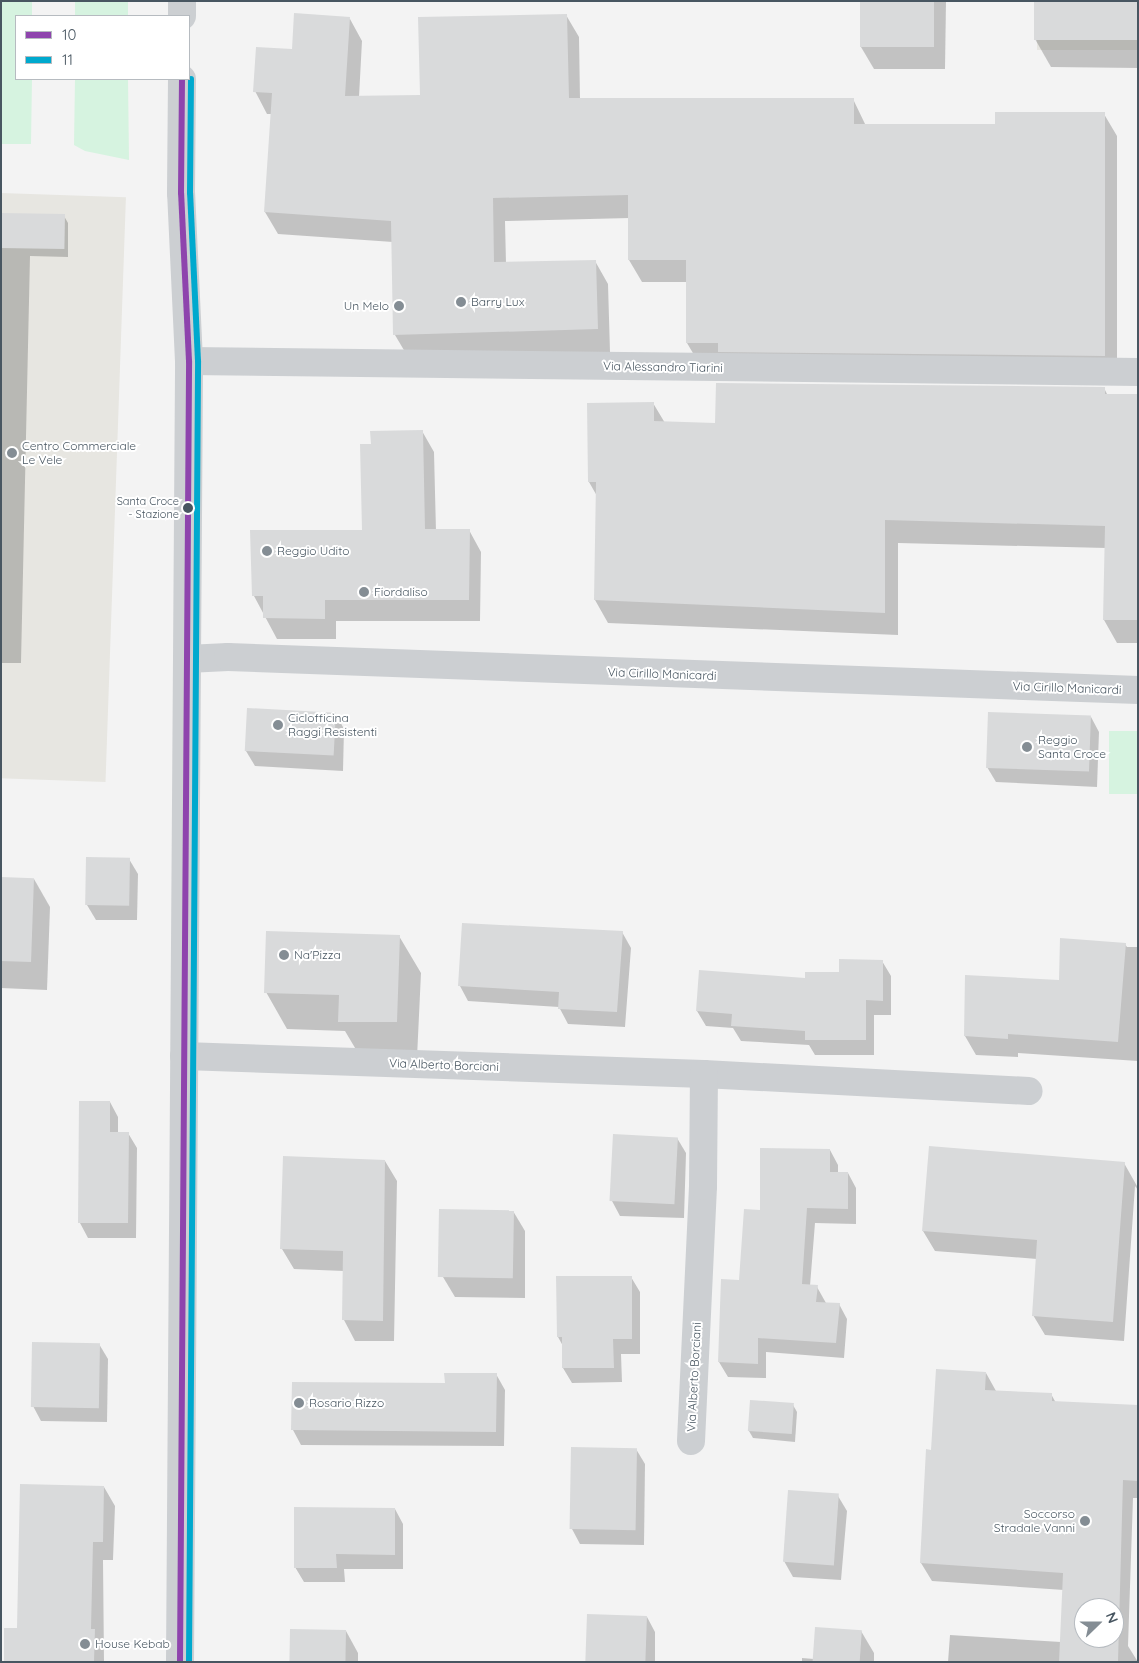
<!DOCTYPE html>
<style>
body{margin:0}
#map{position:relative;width:1139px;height:1663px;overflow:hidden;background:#f3f3f3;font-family:Quicksand,sans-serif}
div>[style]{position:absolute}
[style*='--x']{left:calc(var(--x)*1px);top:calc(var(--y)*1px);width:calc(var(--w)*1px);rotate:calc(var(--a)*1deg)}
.commercial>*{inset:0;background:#e7e6e1;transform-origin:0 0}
.green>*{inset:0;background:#d6f3e0;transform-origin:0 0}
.shadow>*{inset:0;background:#0003}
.building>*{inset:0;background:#d9dadb;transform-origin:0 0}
.minor>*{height:28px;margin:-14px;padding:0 14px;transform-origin:14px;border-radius:14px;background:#cccfd2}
.bus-1>*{height:6px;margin:-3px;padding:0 3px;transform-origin:3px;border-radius:3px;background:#8e44ad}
.bus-2>*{height:6px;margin:-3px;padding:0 3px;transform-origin:3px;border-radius:3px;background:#00a9ce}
.dots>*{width:14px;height:14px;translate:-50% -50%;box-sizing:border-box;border:2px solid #fff;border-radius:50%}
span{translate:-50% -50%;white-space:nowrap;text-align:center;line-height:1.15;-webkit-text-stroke:4px #fff;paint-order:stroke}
.bus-label{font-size:11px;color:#485661}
.right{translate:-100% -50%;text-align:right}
.poi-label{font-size:12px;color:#485661}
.left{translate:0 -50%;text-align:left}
.street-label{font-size:12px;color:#485661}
.frame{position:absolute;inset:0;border:2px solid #485661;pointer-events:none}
.legend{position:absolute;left:15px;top:15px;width:175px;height:65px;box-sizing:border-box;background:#fff;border:1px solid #b6bbc0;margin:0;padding:6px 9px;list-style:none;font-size:15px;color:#485661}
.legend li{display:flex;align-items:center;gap:10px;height:25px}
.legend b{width:25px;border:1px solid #b6bbc0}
.north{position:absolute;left:1074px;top:1598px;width:50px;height:50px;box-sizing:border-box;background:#fff;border:1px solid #b6bbc0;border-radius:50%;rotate:68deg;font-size:14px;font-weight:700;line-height:20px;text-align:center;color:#485661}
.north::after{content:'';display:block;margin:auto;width:18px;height:22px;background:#848d94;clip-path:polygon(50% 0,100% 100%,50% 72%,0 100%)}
</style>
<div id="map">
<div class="commercial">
<div style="left:1037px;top:1px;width:101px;height:49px"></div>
<div style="left:1px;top:193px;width:125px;height:585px;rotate:2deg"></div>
</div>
<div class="green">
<div style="clip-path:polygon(1px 1px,32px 1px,32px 16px,16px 16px,16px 79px,32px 79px,31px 144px,1px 144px)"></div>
<div style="left:75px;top:1px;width:53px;height:15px"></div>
<div style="clip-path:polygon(75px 79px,128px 79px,129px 160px,85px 151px,74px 145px)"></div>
<div style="left:1109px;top:731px;width:29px;height:63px"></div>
</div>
<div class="shadow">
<div style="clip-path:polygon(861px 1px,946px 1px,945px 69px,874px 69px,861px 47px)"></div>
<div style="clip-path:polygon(1138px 1px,1138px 68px,1051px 67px,1035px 39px)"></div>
<div style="clip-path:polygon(566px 15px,579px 37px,580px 99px,853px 99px,866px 126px,996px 125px,1104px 114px,1117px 136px,1117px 378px,700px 365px,687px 343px,687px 282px,642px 282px,629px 260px,630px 218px,505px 221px,506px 263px,595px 261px,608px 284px,610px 352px,408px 357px,395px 335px,393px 242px,278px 234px,265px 212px,272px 114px,267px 114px,255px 91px,293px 51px,350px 19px,362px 41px,359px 97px,421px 96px)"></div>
<div style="clip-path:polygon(1px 214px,64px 216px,68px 223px,68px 257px,30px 256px,21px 663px,1px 663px)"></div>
<div style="clip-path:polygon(1104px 388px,1108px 396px,1138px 396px,1138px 643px,1117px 643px,1104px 620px,1106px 548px,898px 543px,898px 635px,608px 623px,595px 600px,597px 496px,589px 482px,653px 403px,665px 423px,716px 425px)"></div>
<div style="clip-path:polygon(422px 431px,434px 452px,436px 531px,469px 530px,481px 552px,480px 621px,336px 621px,336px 639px,277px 639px,254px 596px,364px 531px,372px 445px)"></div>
<div style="clip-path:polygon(336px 714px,344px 729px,343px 771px,255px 766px,246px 751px)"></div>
<div style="clip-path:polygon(1091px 717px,1099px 732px,1097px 787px,996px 782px,987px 767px)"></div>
<div style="clip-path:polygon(129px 859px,138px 874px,137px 920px,96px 920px,87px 905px)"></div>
<div style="clip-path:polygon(1px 878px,34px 879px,50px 907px,47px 990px,1px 988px)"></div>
<div style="clip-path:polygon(622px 932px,631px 948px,625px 1027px,568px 1024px,559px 1007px,468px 1001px,460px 986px)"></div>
<div style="clip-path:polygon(399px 936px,421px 973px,417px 1058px,361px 1058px,345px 1031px,287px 1029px,266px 992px)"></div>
<div style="clip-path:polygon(1125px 944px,1127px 947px,1138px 947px,1138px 1061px,1018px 1053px,1018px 1057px,976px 1055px,965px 1036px,967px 976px,1060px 981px)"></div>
<div style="clip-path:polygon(882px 961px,891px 976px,891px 1015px,874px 1015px,874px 1055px,815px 1055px,809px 1045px,741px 1041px,733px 1028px,706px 1026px,697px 1011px)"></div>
<div style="clip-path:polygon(110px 1102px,118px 1117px,118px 1133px,128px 1133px,137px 1148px,136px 1238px,88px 1238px,80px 1223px)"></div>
<div style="clip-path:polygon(677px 1138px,686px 1153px,684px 1218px,620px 1216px,612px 1201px)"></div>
<div style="clip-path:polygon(830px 1150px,838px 1165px,838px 1173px,848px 1173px,856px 1188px,856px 1224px,815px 1223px,810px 1286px,817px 1287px,826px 1303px,839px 1304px,847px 1319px,844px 1358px,766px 1352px,766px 1378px,728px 1377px,719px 1362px,761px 1212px)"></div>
<div style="clip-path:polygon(385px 1161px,397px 1181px,394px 1341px,355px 1341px,344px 1320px,344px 1271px,294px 1269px,282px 1249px)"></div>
<div style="clip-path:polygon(1124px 1163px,1137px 1186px,1138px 1170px,1138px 1190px,1135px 1186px,1124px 1341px,1045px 1335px,1033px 1315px,1037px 1259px,935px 1251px,923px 1231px)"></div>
<div style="clip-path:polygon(513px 1211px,525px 1231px,525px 1298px,455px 1297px,443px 1277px)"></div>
<div style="clip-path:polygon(631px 1277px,640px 1292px,640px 1354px,621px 1354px,622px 1382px,572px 1383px,563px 1368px,563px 1346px,558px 1337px)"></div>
<div style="clip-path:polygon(99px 1344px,108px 1359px,107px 1422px,41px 1421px,33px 1406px)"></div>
<div style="clip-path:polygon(evenodd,986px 1373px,996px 1391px,1051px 1394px,1056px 1403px,1138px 1407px,1138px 1498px,1133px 1498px,1128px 1646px,1138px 1662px,948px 1662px,950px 1635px,1061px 1642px,1064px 1590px,932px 1581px,921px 1563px,927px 1451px,933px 1451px,986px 1373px,1084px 1608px,1114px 1608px,1114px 1638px,1084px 1638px,1084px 1608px)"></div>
<div style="clip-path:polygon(496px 1374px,505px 1390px,504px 1446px,301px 1445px,293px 1430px,293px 1383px,446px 1384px)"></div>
<div style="clip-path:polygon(751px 1401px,793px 1405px,797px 1412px,795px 1442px,753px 1438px,749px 1431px)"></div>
<div style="clip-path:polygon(572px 1448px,636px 1449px,645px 1464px,644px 1545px,580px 1544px,572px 1529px)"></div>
<div style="clip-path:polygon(104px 1487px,115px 1506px,113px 1560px,103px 1560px,104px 1662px,5px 1662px,18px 1630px)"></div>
<div style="clip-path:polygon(838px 1496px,847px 1511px,841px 1580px,793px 1577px,784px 1561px)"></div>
<div style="clip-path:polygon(395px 1509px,403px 1524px,403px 1569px,344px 1569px,345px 1582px,304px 1582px,295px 1567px)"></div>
<div style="clip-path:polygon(647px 1617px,655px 1632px,655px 1662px,587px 1662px)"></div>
<div style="clip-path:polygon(346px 1631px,358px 1653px,358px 1662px,291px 1662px)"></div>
<div style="clip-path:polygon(861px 1631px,874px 1653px,874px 1662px,802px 1662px,802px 1658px,814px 1659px)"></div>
</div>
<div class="building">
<div style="left:860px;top:1px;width:74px;height:46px"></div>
<div style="left:1034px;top:1px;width:104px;height:39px"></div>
<div style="clip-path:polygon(294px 13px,350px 17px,345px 96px,420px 95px,418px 17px,567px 14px,569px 98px,854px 98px,854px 124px,995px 124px,995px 112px,1105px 112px,1105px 356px,718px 352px,718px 343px,686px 343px,686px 260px,628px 260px,628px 195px,493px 198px,494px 262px,596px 260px,598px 329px,393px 335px,391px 221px,264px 212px,272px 93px,253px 92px,256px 47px,292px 49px)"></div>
<div style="left:1px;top:213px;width:64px;height:35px;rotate:1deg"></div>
<div style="clip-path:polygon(716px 383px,1105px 387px,1105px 394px,1138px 394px,1138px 620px,1103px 620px,1105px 526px,885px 520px,885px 613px,594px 600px,596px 482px,588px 482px,587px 403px,654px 402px,654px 421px,715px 423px)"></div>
<div style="clip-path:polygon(423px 430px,425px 529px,470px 529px,469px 600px,325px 600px,325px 619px,263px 618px,263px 596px,252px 596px,250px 530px,362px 530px,360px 444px,371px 444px,370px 431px)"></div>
<div style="left:247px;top:708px;width:89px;height:43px;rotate:3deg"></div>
<div style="left:988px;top:712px;width:103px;height:56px;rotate:2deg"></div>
<div style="left:86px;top:857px;width:44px;height:48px;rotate:1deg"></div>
<div style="left:1px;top:877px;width:33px;height:84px;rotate:2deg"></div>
<div style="clip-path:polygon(462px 923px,623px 931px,617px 1012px,558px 1009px,559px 992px,458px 986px)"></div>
<div style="clip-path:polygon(266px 931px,400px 935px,397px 1022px,338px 1022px,339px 995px,264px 993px)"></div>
<div style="clip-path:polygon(1060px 938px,1126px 943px,1118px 1042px,1008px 1034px,1008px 1039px,964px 1036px,965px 975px,1059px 980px)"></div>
<div style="clip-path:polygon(839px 959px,883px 960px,883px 1001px,866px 1000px,866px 1040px,805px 1040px,805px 1031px,731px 1026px,732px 1014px,696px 1011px,699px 970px,805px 978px,805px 972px,839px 972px)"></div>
<div style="clip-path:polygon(79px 1101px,110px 1101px,110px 1132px,129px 1132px,128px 1223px,78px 1223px)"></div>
<div style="left:613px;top:1134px;width:65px;height:67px;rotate:3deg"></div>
<div style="clip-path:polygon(929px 1146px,1125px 1162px,1113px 1322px,1032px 1316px,1037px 1240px,922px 1231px)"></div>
<div style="clip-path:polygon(760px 1148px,830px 1149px,830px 1172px,848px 1172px,848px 1209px,807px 1208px,802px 1284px,818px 1285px,816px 1302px,840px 1303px,836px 1343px,758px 1338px,758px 1364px,718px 1362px,721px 1279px,739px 1280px,744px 1209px,760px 1210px)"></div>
<div style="clip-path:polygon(283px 1156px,385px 1160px,383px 1321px,342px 1320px,343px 1251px,280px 1249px)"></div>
<div style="left:439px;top:1209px;width:75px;height:68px;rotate:1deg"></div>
<div style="clip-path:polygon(556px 1276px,632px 1276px,632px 1339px,613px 1339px,614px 1368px,562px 1368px,562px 1337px,557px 1337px)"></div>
<div style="left:32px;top:1342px;width:68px;height:65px;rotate:1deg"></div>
<div style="clip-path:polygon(evenodd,936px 1369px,986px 1372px,985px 1390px,1052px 1393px,1052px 1401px,1138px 1405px,1138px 1481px,1123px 1480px,1118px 1662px,1059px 1662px,1063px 1573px,920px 1563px,926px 1449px,931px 1450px,936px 1369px,1084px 1608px,1114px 1608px,1114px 1638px,1084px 1638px,1084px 1608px)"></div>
<div style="clip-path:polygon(444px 1373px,497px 1373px,496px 1432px,291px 1430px,292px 1382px,445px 1383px)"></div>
<div style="left:750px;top:1400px;width:44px;height:31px;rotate:4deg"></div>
<div style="left:571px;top:1447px;width:66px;height:82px;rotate:1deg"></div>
<div style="clip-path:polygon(20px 1484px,104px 1486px,103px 1542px,93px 1542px,91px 1629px,95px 1629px,94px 1662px,4px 1662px,4px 1628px,17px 1628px)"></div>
<div style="left:788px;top:1490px;width:51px;height:72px;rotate:4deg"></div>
<div style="clip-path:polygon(294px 1507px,395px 1508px,395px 1555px,336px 1554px,337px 1568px,294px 1568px)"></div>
<div style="left:587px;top:1614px;width:60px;height:48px;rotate:2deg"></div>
<div style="left:815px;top:1627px;width:47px;height:35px;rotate:4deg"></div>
<div style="left:290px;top:1629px;width:56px;height:33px;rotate:1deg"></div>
</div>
<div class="minor">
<div style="--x:182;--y:16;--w:15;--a:-90"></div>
<div style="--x:189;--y:361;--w:949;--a:0.66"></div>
<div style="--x:187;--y:659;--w:41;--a:-2.8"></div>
<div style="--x:228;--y:657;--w:911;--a:2.08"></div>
<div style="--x:184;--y:1056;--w:520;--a:1.98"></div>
<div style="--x:704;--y:1074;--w:325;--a:3"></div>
<div style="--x:691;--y:1441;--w:255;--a:-87.3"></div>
<div style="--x:703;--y:1186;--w:112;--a:-89.5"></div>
<div style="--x:180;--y:1662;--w:1301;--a:-89.6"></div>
<div style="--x:189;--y:361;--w:168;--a:-92.7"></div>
<div style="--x:181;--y:193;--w:114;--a:-89.5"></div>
</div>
<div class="bus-1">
<div style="--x:180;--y:1662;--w:1301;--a:-89.6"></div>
<div style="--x:189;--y:361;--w:168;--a:-92.7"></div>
<div style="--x:181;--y:193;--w:114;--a:-89.5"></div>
</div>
<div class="bus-2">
<div style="--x:189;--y:1662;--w:1301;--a:-89.6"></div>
<div style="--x:198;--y:361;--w:168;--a:-92.7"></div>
<div style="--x:190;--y:193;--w:114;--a:-89.5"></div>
</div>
<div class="dots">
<div style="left:461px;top:302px;background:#848d94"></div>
<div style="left:399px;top:306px;background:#848d94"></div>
<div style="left:12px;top:453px;background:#848d94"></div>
<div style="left:188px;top:508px;background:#485661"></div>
<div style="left:267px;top:551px;background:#848d94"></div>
<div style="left:364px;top:592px;background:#848d94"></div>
<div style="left:278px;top:725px;background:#848d94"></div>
<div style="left:1027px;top:747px;background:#848d94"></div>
<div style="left:284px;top:955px;background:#848d94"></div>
<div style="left:299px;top:1403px;background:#848d94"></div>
<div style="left:1085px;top:1521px;background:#848d94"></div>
<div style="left:85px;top:1644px;background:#848d94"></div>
</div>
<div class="bus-label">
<span class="right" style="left:179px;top:508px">Santa Croce<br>- Stazione</span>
</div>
<div class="poi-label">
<span class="left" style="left:471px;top:302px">Barry Lux</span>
<span class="right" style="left:389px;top:306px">Un Melo</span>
<span class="left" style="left:22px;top:453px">Centro Commerciale<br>Le Vele</span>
<span class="left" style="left:277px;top:551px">Reggio Udito</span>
<span class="left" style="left:374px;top:592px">Fiordaliso</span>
<span class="left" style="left:288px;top:725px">Ciclofficina<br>Raggi Resistenti</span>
<span class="left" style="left:1038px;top:747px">Reggio<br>Santa Croce</span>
<span class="left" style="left:294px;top:955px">Na'Pizza</span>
<span class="left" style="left:309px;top:1403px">Rosario Rizzo</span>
<span class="right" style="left:1075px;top:1521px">Soccorso<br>Stradale Vanni</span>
<span class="left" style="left:95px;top:1644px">House Kebab</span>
</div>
<div class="street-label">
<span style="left:663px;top:367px;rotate:1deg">Via Alessandro Tiarini</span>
<span style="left:662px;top:674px;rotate:2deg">Via Cirillo Manicardi</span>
<span style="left:1067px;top:688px;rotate:2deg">Via Cirillo Manicardi</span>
<span style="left:444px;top:1065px;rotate:2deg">Via Alberto Borciani</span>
<span style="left:694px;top:1377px;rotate:-87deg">Via Alberto Borciani</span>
</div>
<div class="frame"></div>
<ul class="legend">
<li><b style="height:6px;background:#8e44ad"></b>10</li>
<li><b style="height:6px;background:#00a9ce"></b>11</li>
</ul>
<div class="north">N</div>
</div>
